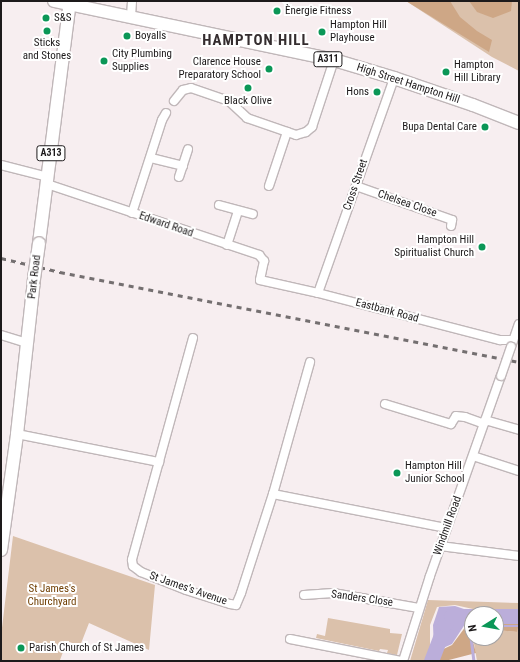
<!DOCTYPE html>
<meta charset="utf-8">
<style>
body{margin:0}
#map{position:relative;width:520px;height:662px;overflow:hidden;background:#f7eef0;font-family:"Roboto Condensed",sans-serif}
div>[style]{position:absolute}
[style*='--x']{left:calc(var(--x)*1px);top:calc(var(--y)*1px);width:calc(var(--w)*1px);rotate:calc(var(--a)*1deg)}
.green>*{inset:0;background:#dbc1ab}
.forest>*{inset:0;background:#cea786;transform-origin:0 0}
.water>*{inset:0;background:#bbaeda}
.stream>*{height:2.5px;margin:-1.25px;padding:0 1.25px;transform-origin:1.25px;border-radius:1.25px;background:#bbaeda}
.river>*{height:15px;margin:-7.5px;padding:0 7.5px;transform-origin:7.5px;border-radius:7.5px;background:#bbaeda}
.roads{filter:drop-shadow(1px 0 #c0b7b9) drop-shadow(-1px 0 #c0b7b9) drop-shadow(0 1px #c0b7b9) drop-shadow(0 -1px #c0b7b9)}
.street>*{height:8px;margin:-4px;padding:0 4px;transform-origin:4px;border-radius:4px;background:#fff}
.primary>*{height:12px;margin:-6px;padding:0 6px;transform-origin:6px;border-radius:6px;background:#fff}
.rail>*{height:2.5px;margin-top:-1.25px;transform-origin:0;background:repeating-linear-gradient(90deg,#746f70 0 5px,transparent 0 10px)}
.bridges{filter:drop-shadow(1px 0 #c0b7b9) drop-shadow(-1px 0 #c0b7b9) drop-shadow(0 1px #c0b7b9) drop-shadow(0 -1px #c0b7b9)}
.street-bridge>*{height:8px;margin:-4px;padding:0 4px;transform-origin:4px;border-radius:4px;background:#fff}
.primary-bridge>*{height:12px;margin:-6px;padding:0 6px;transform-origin:6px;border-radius:6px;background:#fff}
.dots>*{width:11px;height:11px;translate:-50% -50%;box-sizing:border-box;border:2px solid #fff;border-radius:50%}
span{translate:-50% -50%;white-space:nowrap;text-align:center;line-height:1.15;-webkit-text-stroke:4px #fff;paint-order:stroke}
.shield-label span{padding:1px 3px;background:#fff;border:1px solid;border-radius:3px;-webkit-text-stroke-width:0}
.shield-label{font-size:10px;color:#1d1a1b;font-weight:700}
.poi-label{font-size:11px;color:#1d1a1b}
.left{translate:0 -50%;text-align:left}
.right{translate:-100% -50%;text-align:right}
.street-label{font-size:11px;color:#1d1a1b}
.park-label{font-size:11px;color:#6f3e02}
.district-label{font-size:15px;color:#342d2f;font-weight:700;letter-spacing:1px}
.frame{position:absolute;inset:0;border:2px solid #1d1a1b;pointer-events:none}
.north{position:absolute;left:464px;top:606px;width:40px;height:40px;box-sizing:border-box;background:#fff;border:1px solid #a5a3a4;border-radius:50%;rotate:259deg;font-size:11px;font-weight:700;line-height:16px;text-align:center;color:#1d1a1b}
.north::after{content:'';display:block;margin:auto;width:14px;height:18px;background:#0b9757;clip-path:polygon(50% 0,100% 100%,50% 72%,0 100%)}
</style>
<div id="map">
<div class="green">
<div style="clip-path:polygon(406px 1px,519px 1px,519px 71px,492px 57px)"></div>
<div style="clip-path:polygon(13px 536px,155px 585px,149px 650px,89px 623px,80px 646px,67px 641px,60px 660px,1px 661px,1px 636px)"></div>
<div style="clip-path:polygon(428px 600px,519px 603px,519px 611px,473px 609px,455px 605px,437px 607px,430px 625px,430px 647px,425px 661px,410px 661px)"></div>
<div style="clip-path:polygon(328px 618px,390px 629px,390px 633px,402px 634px,397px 655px,387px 653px,388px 650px,380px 649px,379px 651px,316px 638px,317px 634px,325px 636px)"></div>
<div style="clip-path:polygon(496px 630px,519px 632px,519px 661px,477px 661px,473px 638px,496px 638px)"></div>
</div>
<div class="forest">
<div style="clip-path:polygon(406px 1px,450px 1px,460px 17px,477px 31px,492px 40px,489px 52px)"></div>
<div style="clip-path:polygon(469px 1px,512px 1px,511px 11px,493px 18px,477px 12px)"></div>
<div style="left:496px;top:615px;width:23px;height:15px;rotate:5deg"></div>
<div style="clip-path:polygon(472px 620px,472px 638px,476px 653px,445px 661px,432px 661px,435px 653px,452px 645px,469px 622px)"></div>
</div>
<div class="water">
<div style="clip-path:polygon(455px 606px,479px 614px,472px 614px,472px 619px,467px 621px,452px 644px,434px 652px,433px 625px,439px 607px)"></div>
</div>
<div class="stream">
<div style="--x:472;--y:626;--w:4;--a:124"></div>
<div style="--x:470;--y:629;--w:32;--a:83"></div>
<div style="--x:496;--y:626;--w:23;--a:0"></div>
</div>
<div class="river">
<div style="--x:496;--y:616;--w:23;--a:0"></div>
<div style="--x:431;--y:661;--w:40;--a:-69"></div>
<div style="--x:445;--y:624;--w:10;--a:-53"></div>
<div style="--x:451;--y:616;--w:21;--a:0"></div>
</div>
<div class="roads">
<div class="street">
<div style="--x:131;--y:16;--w:15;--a:-86"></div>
<div style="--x:174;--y:101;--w:14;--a:-51"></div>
<div style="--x:183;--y:90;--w:8;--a:-14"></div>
<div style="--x:191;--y:88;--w:40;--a:18.9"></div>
<div style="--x:229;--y:101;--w:25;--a:43"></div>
<div style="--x:247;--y:118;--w:52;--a:19.1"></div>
<div style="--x:296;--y:135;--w:10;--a:-17"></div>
<div style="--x:306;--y:132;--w:8;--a:-40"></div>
<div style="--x:312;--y:127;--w:71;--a:-71.8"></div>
<div style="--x:151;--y:158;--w:33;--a:14"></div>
<div style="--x:1;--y:165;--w:49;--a:14.3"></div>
<div style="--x:179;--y:177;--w:29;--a:-72"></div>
<div style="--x:47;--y:184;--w:224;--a:18.5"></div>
<div style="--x:259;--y:255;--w:8;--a:50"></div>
<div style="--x:264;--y:261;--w:19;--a:102"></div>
<div style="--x:260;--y:280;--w:59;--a:12.6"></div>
<div style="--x:318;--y:293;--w:188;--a:14.5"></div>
<div style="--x:500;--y:340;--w:13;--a:0"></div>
<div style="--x:269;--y:186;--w:57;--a:-71.6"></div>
<div style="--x:356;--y:186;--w:102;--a:19.5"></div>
<div style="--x:452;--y:220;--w:6;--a:99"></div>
<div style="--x:219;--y:205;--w:35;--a:15"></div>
<div style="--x:132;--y:213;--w:98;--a:-72.1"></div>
<div style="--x:162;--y:120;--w:8;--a:-60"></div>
<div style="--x:227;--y:245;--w:36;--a:-72"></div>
<div style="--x:318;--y:293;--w:228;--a:-70.5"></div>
<div style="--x:1;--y:335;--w:27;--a:17"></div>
<div style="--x:193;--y:338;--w:230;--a:105.4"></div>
<div style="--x:132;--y:560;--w:6;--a:81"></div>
<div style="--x:133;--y:566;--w:10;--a:37"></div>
<div style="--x:141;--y:572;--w:48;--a:21.8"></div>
<div style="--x:186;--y:590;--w:46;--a:17.7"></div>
<div style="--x:230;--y:604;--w:6;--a:9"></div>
<div style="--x:236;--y:605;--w:13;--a:-67"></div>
<div style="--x:241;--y:593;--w:104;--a:-72.1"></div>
<div style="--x:273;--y:494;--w:137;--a:-74.3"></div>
<div style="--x:512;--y:344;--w:21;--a:-71"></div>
<div style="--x:385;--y:404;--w:69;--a:16.9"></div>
<div style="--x:451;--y:424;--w:9;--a:-58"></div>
<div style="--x:456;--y:416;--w:9;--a:6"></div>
<div style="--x:465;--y:417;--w:20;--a:20"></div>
<div style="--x:485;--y:420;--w:35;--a:16"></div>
<div style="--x:17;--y:434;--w:145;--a:11.2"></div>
<div style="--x:473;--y:456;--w:48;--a:18.1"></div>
<div style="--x:273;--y:494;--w:177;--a:11.1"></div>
<div style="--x:440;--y:546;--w:80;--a:7.2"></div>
<div style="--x:304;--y:595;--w:29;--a:-4"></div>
<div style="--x:333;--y:593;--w:87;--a:9.9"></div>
<div style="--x:290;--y:639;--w:113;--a:11.2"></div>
<div style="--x:403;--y:661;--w:89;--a:-72.4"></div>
<div style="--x:430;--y:576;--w:212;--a:-70.5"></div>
</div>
<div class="primary">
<div style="--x:54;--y:1;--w:286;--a:11.9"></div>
<div style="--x:334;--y:60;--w:63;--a:16.7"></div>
<div style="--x:394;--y:78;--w:83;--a:18.9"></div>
<div style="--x:473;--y:105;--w:49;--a:21.4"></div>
<div style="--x:39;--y:243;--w:244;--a:-82.7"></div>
<div style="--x:1;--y:550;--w:117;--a:-82.1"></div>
<div style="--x:17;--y:434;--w:156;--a:-83.7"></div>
</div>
</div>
<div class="rail">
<div style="--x:1;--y:258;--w:61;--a:13.3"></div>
<div style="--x:60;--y:272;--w:468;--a:11.1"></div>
</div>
<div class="bridges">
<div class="street-bridge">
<div style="--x:501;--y:376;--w:31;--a:-71"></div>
</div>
<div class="primary-bridge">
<div style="--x:34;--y:279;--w:36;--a:-82"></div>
</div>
</div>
<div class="dots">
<div style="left:277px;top:11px;background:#0b9757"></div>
<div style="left:46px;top:18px;background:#0b9757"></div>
<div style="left:47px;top:31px;background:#0b9757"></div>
<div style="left:322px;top:32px;background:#0b9757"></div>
<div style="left:127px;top:36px;background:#0b9757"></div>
<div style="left:104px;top:61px;background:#0b9757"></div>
<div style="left:269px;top:69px;background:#0b9757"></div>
<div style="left:446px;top:72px;background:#0b9757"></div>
<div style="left:248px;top:88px;background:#0b9757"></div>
<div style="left:377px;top:92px;background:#0b9757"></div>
<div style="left:485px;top:127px;background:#0b9757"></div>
<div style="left:482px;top:247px;background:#0b9757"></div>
<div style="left:397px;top:473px;background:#0b9757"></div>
<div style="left:21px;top:648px;background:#0b9757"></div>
</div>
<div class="shield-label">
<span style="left:328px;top:59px">A311</span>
<span style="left:51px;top:153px">A313</span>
</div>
<div class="poi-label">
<span class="left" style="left:285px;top:11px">Ènergie Fitness</span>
<span class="left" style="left:54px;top:18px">S&amp;S</span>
<span class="left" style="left:330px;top:32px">Hampton Hill<br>Playhouse</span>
<span class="left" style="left:135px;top:36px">Boyalls</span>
<span style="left:47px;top:50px">Sticks<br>and Stones</span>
<span class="left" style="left:112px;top:61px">City Plumbing<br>Supplies</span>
<span class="right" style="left:261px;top:69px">Clarence House<br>Preparatory School</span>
<span class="left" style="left:454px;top:72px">Hampton<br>Hill Library</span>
<span class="right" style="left:369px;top:92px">Hons</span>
<span style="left:248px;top:101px">Black Olive</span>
<span class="right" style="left:477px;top:127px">Bupa Dental Care</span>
<span class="right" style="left:474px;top:247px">Hampton Hill<br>Spiritualist Church</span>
<span class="left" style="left:405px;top:473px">Hampton Hill<br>Junior School</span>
<span class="left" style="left:29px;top:648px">Parish Church of St James</span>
</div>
<div class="street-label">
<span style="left:408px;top:84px;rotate:18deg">High Street Hampton Hill</span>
<span style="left:356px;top:185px;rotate:-71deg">Cross Street</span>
<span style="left:407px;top:204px;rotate:19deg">Chelsea Close</span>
<span style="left:166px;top:225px;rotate:19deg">Edward Road</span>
<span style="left:35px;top:277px;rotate:-83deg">Park Road</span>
<span style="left:387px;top:311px;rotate:15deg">Eastbank Road</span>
<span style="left:448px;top:526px;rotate:-70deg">Windmill Road</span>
<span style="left:188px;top:589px;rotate:19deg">St James's Avenue</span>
<span style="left:362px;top:599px;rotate:8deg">Sanders Close</span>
</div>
<div class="park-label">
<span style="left:52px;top:596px">St James's<br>Churchyard</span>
</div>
<div class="district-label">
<span style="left:256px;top:41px">HAMPTON HILL</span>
</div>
<div class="frame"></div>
<div class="north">N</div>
</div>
